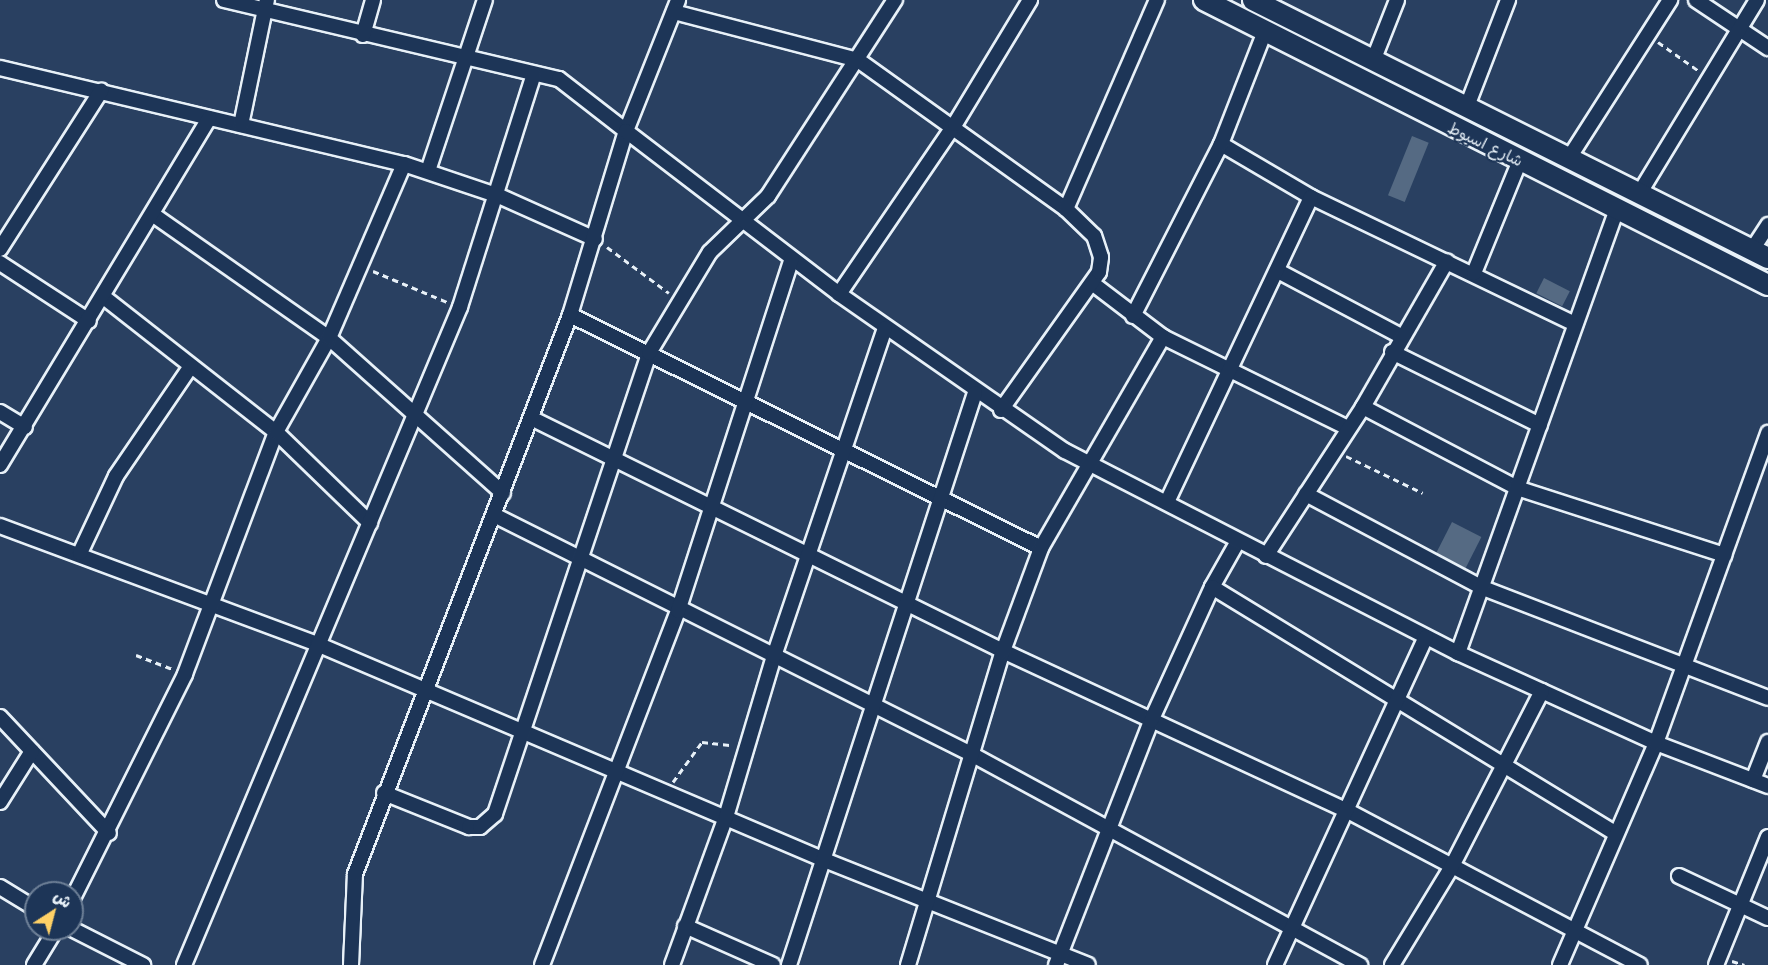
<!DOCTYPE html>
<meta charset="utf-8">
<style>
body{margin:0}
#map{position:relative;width:1768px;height:965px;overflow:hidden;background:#294061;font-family:"Playpen Sans","Playpen Sans Arabic",sans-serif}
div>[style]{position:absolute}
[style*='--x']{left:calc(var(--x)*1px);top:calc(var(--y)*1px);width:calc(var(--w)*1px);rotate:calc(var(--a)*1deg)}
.building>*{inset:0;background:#556a83;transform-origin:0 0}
.path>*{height:3px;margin-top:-1.5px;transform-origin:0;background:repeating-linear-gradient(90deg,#e8f1f8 0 6px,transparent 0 10.5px)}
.roads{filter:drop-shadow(2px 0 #e8f1f8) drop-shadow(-2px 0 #e8f1f8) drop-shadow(0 2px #e8f1f8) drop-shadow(0 -2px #e8f1f8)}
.street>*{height:14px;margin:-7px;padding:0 7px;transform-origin:7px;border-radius:7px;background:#1d3557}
.secondary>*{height:20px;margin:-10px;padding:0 10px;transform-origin:10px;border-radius:10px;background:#1d3557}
span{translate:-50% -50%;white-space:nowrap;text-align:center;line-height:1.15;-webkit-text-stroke:4.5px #1d3557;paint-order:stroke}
.street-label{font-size:16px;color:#e8f1f8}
.north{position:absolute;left:24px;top:881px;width:60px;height:60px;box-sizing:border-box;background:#1d3557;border:2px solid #6e8097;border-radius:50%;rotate:36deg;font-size:16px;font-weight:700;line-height:24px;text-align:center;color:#e8f1f8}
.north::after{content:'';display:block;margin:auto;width:21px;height:27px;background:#ffd166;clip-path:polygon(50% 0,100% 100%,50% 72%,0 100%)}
</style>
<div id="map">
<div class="building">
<div style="left:1412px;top:136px;width:18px;height:64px;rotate:22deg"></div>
<div style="left:1544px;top:278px;width:29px;height:17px;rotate:27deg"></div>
<div style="left:1452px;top:522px;width:33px;height:35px;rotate:27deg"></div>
</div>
<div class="path">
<div style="--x:1658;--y:42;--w:50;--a:35.3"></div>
<div style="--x:607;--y:247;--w:77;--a:36.6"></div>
<div style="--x:373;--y:271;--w:80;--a:22.7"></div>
<div style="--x:1346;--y:456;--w:85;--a:25.7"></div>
<div style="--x:136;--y:655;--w:39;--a:21"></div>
<div style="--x:673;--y:782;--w:49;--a:-54.1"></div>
<div style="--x:702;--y:742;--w:30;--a:6"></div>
<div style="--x:1732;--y:961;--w:13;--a:18"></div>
</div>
<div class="roads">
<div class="street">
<div style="--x:224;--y:0;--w:344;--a:13.3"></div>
<div style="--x:559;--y:79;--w:85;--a:37.8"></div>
<div style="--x:626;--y:131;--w:141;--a:-68.3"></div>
<div style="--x:1696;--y:0;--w:87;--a:33.7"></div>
<div style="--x:674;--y:12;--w:190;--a:14.6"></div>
<div style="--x:858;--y:60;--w:256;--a:35.6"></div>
<div style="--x:363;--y:35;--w:36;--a:-74"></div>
<div style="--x:1373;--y:61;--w:66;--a:-68.5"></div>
<div style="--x:0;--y:68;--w:415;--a:13.4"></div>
<div style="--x:404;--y:164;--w:100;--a:18.6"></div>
<div style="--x:499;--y:196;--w:105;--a:24.1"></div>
<div style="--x:1466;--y:109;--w:117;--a:-68.9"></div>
<div style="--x:241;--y:125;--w:128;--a:-78.3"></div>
<div style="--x:1221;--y:144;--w:104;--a:30.5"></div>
<div style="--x:1311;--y:197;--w:293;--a:25.7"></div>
<div style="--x:1569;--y:158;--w:188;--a:-57.4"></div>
<div style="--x:428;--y:171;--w:180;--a:-71.6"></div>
<div style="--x:1639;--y:194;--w:227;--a:-58.7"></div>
<div style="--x:155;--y:216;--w:213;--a:35"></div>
<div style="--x:329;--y:338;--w:233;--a:41.7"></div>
<div style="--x:0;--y:249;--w:188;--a:-57.4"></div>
<div style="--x:1752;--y:250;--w:30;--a:-57"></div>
<div style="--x:0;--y:263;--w:106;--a:33.1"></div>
<div style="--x:1278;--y:271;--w:139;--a:27.9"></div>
<div style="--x:1474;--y:273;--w:122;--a:-67.8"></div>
<div style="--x:1092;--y:283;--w:89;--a:37.3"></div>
<div style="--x:1163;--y:337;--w:206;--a:26.2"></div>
<div style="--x:839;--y:294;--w:206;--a:-55.7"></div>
<div style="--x:955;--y:124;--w:145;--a:-58.8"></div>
<div style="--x:105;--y:298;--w:217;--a:38.1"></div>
<div style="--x:276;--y:432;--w:131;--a:44.1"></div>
<div style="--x:570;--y:315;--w:525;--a:26.32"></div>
<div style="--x:1133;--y:316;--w:193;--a:-62.9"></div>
<div style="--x:1221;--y:144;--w:121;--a:-68.7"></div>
<div style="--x:1392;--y:352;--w:165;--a:26.3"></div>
<div style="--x:1363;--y:407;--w:174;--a:27.7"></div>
<div style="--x:1517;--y:488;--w:218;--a:17.9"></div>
<div style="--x:1001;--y:410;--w:169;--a:-54.6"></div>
<div style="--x:1099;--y:272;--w:15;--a:-82"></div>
<div style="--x:1101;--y:257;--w:22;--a:-108"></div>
<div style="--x:1094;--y:236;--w:39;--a:-136"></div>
<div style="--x:1066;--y:209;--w:228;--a:-66.5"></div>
<div style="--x:0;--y:412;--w:29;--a:31"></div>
<div style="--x:531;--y:418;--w:526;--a:26.27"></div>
<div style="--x:1003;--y:651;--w:378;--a:24.9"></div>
<div style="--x:1346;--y:810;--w:332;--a:27.8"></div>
<div style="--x:0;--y:465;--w:405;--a:-58.9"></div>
<div style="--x:1306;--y:494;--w:200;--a:28"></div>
<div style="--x:1483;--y:588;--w:305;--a:21.1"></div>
<div style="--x:1167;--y:502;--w:337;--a:-64.7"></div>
<div style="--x:496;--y:516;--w:531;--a:26.61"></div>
<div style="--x:971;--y:754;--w:443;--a:28.5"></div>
<div style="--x:0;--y:526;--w:338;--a:20.4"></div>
<div style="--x:317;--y:644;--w:549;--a:23.06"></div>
<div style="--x:822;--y:859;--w:286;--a:21.7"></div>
<div style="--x:80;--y:553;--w:85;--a:-64.9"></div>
<div style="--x:116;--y:476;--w:133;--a:-55.7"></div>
<div style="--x:1266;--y:556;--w:178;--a:-56.9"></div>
<div style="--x:1363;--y:407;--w:168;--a:-60.1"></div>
<div style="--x:1212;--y:587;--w:53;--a:-60.5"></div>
<div style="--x:1458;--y:653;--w:472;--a:-70.3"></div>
<div style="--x:0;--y:717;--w:159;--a:46.8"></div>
<div style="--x:1753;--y:780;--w:41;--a:-68.5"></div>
<div style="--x:384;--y:793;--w:92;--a:21.8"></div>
<div style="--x:469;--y:827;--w:11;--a:0"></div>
<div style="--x:480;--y:827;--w:20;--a:-41"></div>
<div style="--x:495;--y:814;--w:486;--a:-71.5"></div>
<div style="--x:649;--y:353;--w:118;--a:-58.9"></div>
<div style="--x:710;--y:252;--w:81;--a:-44"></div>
<div style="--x:768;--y:196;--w:234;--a:-57.1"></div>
<div style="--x:0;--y:802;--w:60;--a:-57.9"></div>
<div style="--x:1679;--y:876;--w:98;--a:25.3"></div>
<div style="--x:0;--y:887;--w:42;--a:31.4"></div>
<div style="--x:72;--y:900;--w:253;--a:-63.4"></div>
<div style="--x:185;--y:674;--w:259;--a:-69.4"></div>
<div style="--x:276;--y:432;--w:108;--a:-60.6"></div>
<div style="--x:329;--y:338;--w:189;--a:-66.7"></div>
<div style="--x:685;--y:926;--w:96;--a:23.9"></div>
<div style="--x:72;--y:929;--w:80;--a:26.9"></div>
<div style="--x:34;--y:965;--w:42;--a:-58.6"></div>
<div style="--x:184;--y:965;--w:714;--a:-67.24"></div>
<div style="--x:460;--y:307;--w:244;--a:-72.4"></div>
<div style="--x:351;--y:965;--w:91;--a:-87.5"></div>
<div style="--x:355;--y:874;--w:599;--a:-68.96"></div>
<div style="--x:570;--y:315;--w:192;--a:-73.1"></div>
<div style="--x:626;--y:131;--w:268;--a:37.4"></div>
<div style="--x:839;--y:294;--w:275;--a:34.8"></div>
<div style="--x:1065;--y:451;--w:442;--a:27.2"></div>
<div style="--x:1458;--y:653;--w:217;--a:24.4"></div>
<div style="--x:1656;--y:743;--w:120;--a:21"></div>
<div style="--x:542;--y:965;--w:379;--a:-69"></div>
<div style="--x:678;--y:611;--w:370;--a:-72.1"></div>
<div style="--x:672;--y:965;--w:158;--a:-70"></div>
<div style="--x:726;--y:817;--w:168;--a:-73.4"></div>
<div style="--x:774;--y:656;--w:346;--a:-71.3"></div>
<div style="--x:789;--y:965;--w:601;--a:-71.99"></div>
<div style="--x:908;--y:965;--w:328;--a:-73.2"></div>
<div style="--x:1003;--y:651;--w:110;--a:-69.7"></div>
<div style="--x:1041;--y:548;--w:244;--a:-60"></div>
<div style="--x:1056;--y:965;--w:262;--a:-68.7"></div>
<div style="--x:1151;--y:721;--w:147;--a:-65.5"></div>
<div style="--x:1212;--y:587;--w:472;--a:31.4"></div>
<div style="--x:1275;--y:965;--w:361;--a:-65.3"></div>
<div style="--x:1392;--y:965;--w:114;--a:-58.7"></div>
<div style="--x:1451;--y:868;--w:199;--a:-62.8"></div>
<div style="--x:1560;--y:965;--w:242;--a:-66.6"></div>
<div style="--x:1656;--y:743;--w:330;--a:-70.1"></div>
<div style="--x:1716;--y:965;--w:138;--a:-67.9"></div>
</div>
<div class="secondary">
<div style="--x:1204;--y:0;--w:632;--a:26.81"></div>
<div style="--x:1253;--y:0;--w:576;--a:26.61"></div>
</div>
</div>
<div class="street-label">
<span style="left:1486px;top:143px;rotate:26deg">شارع اسيوط</span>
</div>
<div class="north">ش</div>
</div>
